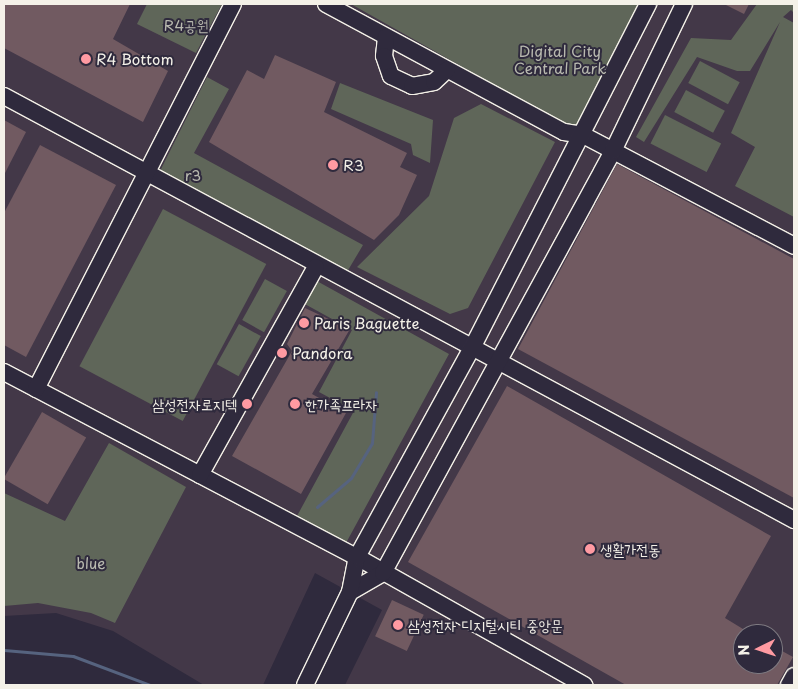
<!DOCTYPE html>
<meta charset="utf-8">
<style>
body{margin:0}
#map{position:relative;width:798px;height:689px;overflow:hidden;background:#2f2a3d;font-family:"Playpen Sans","Poor Story",sans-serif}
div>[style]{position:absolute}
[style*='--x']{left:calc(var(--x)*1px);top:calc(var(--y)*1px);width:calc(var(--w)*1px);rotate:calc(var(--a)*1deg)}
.built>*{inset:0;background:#433848}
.green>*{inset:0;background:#5f6659;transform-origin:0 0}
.stream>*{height:3px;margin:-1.5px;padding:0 1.5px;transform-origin:1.5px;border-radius:1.5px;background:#56637f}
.building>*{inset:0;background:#715a61;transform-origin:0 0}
.roads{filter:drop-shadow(1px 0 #f4f1e8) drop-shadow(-1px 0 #f4f1e8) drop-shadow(0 1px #f4f1e8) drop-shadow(0 -1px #f4f1e8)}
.minor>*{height:16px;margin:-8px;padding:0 8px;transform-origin:8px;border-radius:8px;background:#2f2a3d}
.dots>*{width:14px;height:14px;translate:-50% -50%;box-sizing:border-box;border:2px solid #2f2a3d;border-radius:50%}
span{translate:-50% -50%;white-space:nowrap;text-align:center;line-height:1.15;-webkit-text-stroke:4px #2f2a3d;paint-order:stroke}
.park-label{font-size:15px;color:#b8b9af}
.poi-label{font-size:15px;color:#f4f1e8}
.left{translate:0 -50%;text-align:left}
.right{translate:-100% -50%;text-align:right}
.frame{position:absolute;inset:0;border:5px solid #f4f1e8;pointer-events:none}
.north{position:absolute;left:733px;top:624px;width:50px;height:50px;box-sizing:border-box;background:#2f2a3d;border:1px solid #7e7a81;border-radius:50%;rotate:266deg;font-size:14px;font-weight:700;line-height:20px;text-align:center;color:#f4f1e8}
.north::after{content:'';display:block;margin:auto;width:18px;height:22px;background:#ff9aa2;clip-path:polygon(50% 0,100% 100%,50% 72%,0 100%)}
</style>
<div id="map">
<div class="built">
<div style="clip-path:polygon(evenodd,4px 4px,794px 4px,794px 685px,345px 685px,382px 610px,315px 573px,263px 685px,204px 685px,113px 631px,56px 613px,4px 616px,4px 4px,743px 634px,773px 634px,773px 664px,743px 664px,743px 634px)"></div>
</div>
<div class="green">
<div style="clip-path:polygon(147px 4px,222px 4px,196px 53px,137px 24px)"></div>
<div style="clip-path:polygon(351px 4px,648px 4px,583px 135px)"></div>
<div style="clip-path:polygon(757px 4px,794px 4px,794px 13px,791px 10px,783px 17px,794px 23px,794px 217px,735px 186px,755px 147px,731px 133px,780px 22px,750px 71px,737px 71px,697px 57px,644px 142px,636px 137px,691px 38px,731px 40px)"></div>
<div style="left:700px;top:61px;width:45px;height:25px;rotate:28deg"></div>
<div style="clip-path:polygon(207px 77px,229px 89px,194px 153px,363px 245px,344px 277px,157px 177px)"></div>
<div style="clip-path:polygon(340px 83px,433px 120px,430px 163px,413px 155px,411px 144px,331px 109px)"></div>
<div style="left:686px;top:90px;width:44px;height:25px;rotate:28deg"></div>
<div style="clip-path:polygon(481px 104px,555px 142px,468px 308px,450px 314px,357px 267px,429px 196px,454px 118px)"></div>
<div style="left:665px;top:115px;width:63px;height:32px;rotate:27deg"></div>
<div style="left:163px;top:209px;width:117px;height:178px;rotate:28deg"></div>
<div style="left:265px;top:279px;width:25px;height:47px;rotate:29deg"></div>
<div style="clip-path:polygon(315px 280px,449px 354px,346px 543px,297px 516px,354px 411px,319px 392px,352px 330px,303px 303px)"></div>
<div style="left:239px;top:324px;width:25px;height:46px;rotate:29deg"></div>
<div style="clip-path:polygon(109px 443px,186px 487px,115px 623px,91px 613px,38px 603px,4px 606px,4px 493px,65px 521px)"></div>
</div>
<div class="stream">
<div style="--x:317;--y:507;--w:45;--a:-40.5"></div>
<div style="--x:351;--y:478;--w:41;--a:-59"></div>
<div style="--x:372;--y:443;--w:51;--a:-85.5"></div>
<div style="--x:4;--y:650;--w:69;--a:5"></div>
<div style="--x:73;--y:656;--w:82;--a:20.6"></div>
</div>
<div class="building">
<div style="clip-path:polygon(4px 4px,130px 4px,113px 39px,168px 71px,143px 122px,4px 48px)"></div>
<div style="clip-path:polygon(724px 4px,749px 4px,744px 14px)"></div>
<div style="clip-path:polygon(275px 55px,336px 82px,324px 112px,407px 153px,400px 167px,417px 175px,399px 215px,374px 240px,209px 142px,247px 70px,264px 79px)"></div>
<div style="clip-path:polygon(4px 120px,26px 132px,4px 175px)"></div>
<div style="clip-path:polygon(40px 145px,116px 185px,26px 357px,4px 345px,4px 213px)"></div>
<div style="clip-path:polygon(617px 164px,794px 259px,794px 498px,518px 349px)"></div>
<div style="clip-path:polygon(305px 308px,350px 329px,312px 394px,346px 413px,301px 494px,232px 456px,292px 351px,287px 344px)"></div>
<div style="clip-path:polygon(507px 386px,771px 536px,725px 618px,743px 629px,743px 664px,773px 664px,773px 646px,793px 657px,777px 685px,626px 685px,408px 562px)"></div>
<div style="left:42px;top:412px;width:51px;height:77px;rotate:30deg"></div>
<div style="left:392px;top:600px;width:35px;height:40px;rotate:25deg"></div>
</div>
<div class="roads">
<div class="minor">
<div style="--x:326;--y:4;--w:270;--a:28.3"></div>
<div style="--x:564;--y:132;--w:19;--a:9"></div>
<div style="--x:583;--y:135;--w:238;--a:27.7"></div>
<div style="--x:386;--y:37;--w:19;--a:96"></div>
<div style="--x:384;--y:56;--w:21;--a:71"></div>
<div style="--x:391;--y:76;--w:23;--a:25"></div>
<div style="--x:412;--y:86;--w:22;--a:-10"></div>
<div style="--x:434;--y:82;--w:18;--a:-43"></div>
<div style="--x:4;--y:96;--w:897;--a:28.22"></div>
<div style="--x:4;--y:372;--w:399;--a:27.7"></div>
<div style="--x:357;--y:557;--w:261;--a:29.4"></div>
<div style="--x:36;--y:389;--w:432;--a:-62.9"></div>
<div style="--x:200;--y:475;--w:238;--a:-60.9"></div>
<div style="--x:350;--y:592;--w:38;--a:-30"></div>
<div style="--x:383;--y:573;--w:481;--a:-61.4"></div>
<div style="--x:613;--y:151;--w:163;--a:-64.2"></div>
<div style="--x:305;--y:685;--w:103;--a:-64.2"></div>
<div style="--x:350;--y:592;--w:36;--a:-79"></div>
<div style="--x:357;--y:557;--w:236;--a:-61.2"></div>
<div style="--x:471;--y:350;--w:389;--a:-62.9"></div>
<div style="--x:789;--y:685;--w:10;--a:-61"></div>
</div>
</div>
<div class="dots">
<div style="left:86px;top:59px;background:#ff9aa2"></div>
<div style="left:333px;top:165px;background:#ff9aa2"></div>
<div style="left:304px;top:323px;background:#ff9aa2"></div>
<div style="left:282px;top:353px;background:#ff9aa2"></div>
<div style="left:247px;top:404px;background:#ff9aa2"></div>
<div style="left:295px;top:404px;background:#ff9aa2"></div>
<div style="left:590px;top:549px;background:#ff9aa2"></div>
<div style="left:398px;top:625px;background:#ff9aa2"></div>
</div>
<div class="park-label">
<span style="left:186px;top:25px">R4공원</span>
<span style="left:560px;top:59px">Digital City<br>Central Park</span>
<span style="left:193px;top:175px">r3</span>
<span style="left:91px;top:563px">blue</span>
</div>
<div class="poi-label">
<span class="left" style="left:96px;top:59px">R4 Bottom</span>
<span class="left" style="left:343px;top:165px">R3</span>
<span class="left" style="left:314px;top:323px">Paris Baguette</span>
<span class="left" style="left:292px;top:353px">Pandora</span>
<span class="right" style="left:237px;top:404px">삼성전자로지텍</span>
<span class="left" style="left:305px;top:404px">한가족프라자</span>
<span class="left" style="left:600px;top:549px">생활가전동</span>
<span class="left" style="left:408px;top:625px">삼성전자 디지털시티 중앙문</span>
</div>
<div class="frame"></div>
<div class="north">N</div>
</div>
